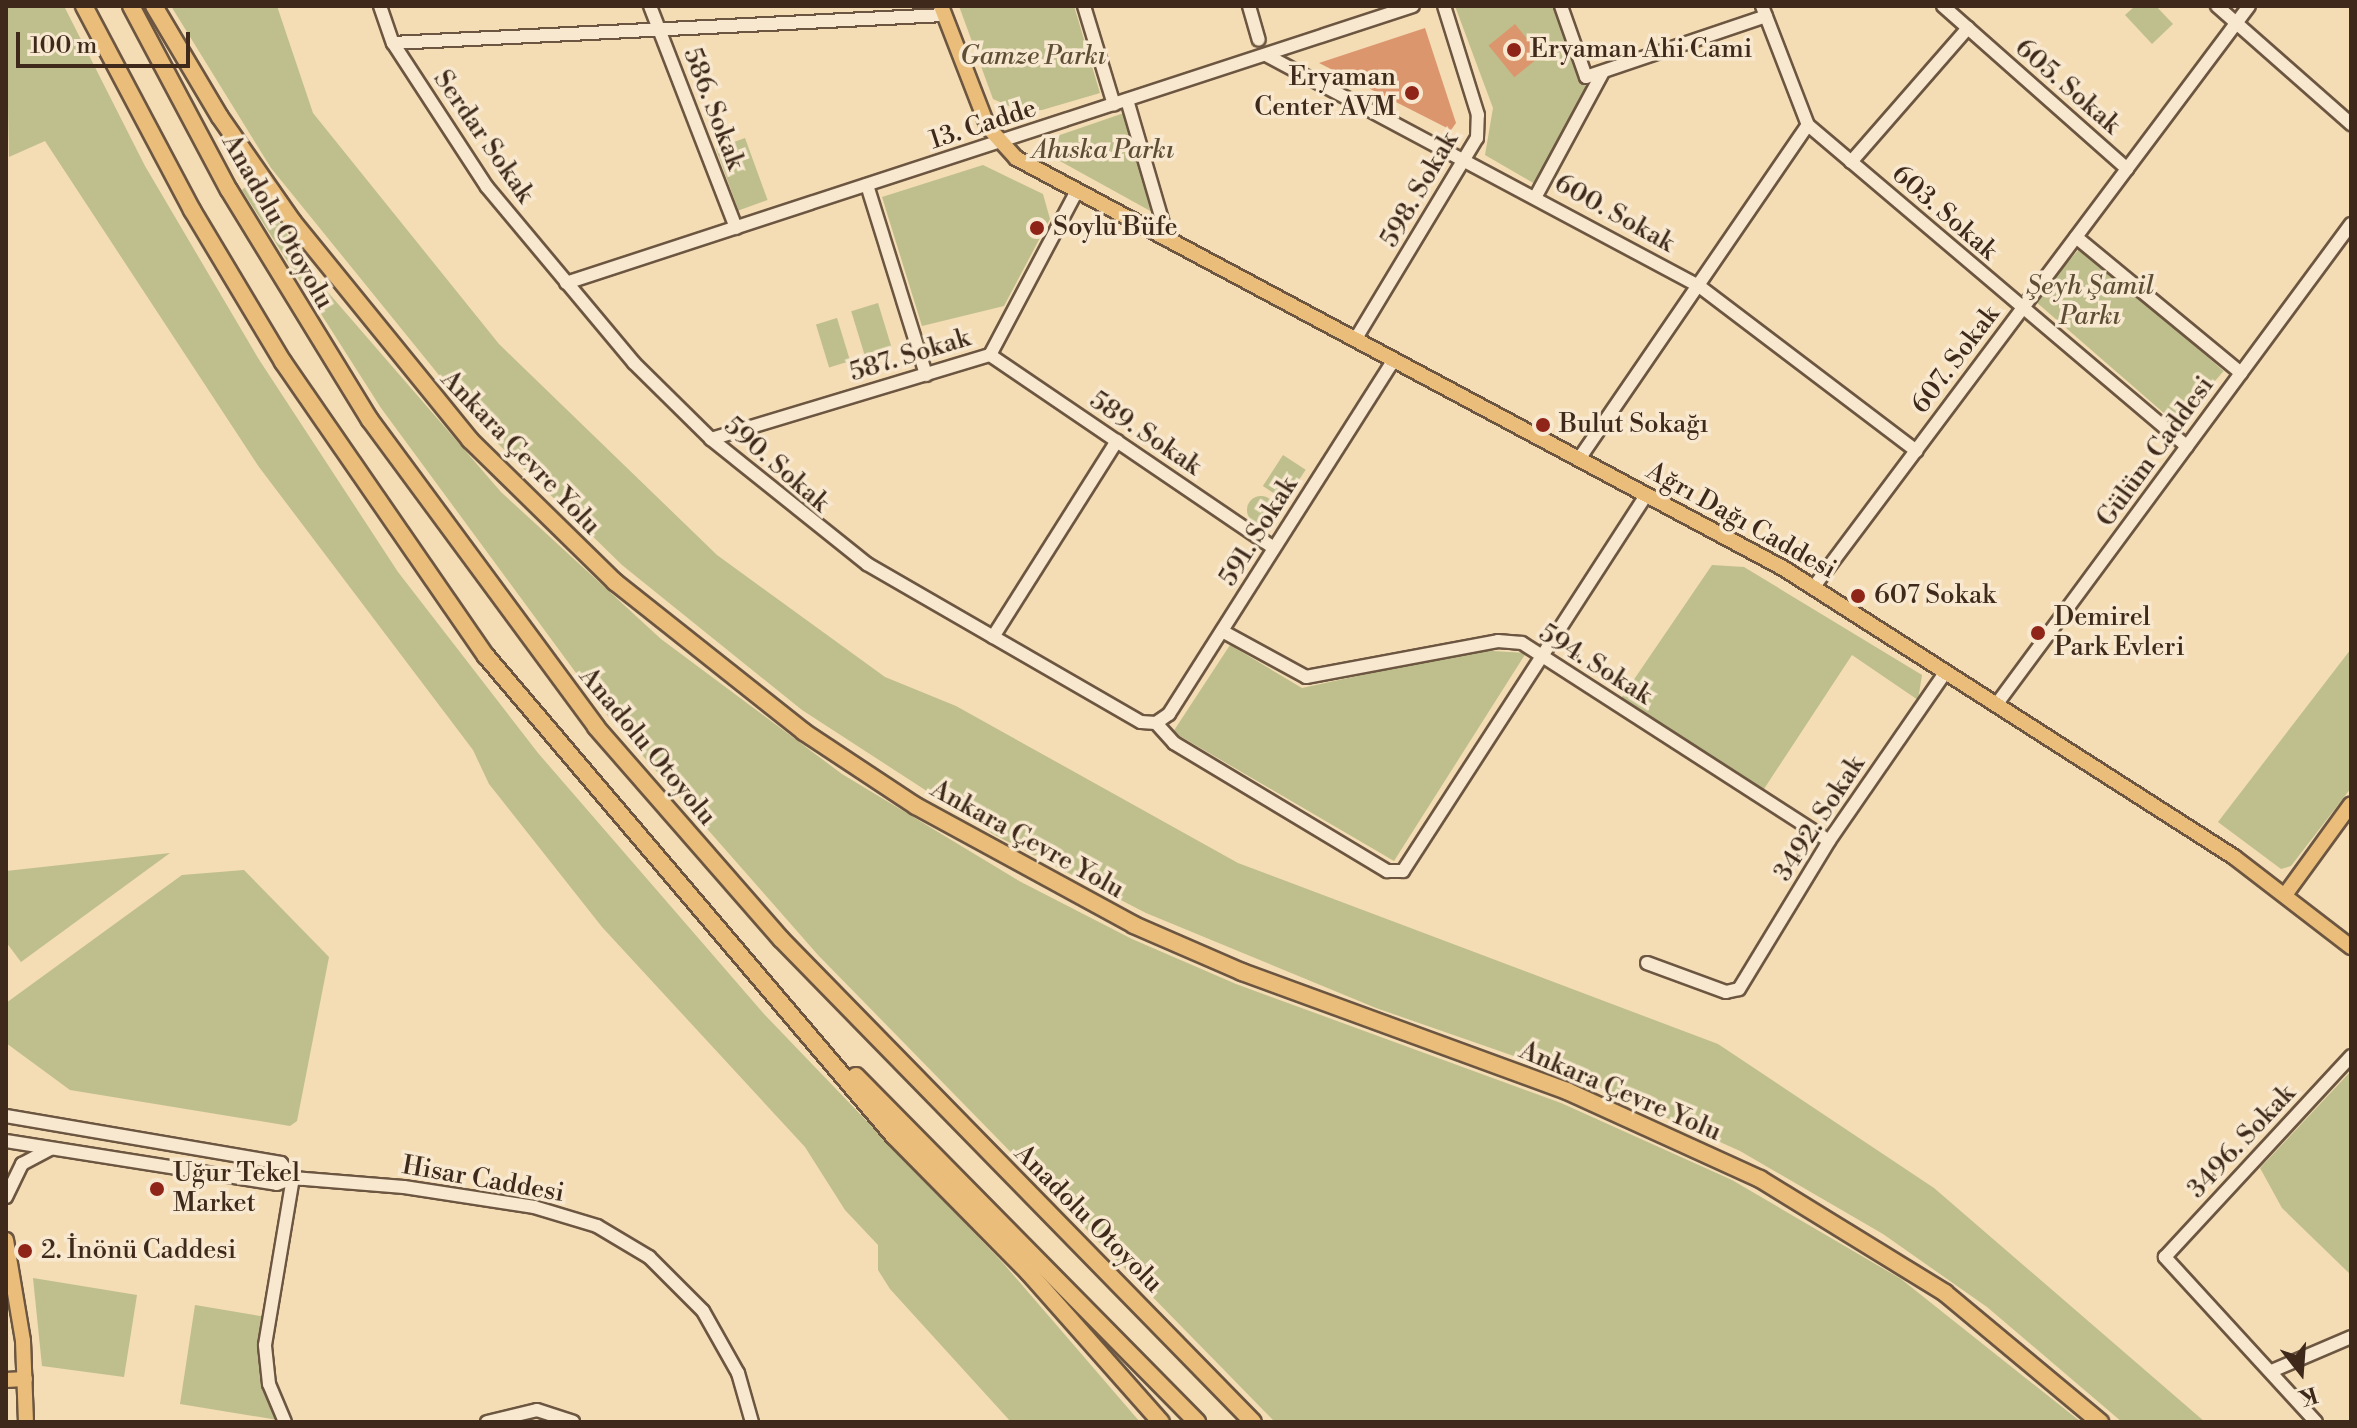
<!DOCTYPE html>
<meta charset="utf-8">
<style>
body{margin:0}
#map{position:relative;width:2357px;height:1428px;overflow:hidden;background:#f4dcb5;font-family:"Libre Bodoni",serif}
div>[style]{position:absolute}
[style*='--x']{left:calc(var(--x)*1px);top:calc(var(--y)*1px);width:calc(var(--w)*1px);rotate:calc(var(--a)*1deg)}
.green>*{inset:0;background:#bebf8c;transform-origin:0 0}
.round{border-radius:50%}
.building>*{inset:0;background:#dc966e;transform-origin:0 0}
.roads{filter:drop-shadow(2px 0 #6c5641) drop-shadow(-2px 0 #6c5641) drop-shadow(0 2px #6c5641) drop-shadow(0 -2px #6c5641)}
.minor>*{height:12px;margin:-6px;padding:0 6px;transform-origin:6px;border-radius:6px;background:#f8e8cf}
.major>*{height:14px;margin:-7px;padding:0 7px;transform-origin:7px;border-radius:7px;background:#eabe7a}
.highway>*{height:16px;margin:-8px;padding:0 8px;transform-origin:8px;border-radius:8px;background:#eabe7a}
.dots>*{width:22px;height:22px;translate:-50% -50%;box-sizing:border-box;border:4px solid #f8e8cf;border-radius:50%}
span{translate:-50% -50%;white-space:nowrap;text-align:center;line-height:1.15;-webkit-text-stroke:7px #f8e8cf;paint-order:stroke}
.poi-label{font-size:26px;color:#3e291a}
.left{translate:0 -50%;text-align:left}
.right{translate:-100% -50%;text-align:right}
.park-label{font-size:26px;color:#5e4e36;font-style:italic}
.street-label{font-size:26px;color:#3e291a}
.frame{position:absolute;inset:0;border:8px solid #3e291a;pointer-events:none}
.north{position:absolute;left:2261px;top:1332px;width:80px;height:80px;-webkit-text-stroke:6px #f8e8cf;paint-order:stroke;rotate:163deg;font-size:22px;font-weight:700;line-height:32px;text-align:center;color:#3e291a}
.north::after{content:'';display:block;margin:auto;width:28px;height:36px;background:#3e291a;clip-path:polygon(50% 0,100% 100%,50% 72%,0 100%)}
.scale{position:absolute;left:16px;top:32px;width:174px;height:36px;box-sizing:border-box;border:4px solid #3e291a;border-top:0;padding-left:10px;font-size:24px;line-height:28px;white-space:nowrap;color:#3e291a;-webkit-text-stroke:6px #f8e8cf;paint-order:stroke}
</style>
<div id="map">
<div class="green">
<div style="clip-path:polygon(6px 6px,64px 6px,145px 166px,258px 358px,398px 572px,538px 753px,764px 1014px,1003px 1263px,1140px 1422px,1011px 1422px,890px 1289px,878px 1270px,878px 1245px,845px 1210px,805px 1147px,602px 927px,489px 784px,473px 750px,259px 467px,45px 141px,9px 157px)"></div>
<div style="clip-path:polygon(171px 6px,277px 6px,313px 113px,499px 344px,717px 555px,885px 677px,956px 706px,1238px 863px,1718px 1044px,1934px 1188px,2205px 1422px,2122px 1422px,1987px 1307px,1883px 1234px,1740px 1151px,1580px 1079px,1376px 1008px,1146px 913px,993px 834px,802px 710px,622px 565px,481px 427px,271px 168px)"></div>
<div style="clip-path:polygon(959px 6px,1074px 6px,1100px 93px,1042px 110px,1020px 111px,993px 99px)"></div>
<div style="clip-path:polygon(1455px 6px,1557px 6px,1588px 93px,1535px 184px,1485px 155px,1493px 108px)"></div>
<div style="clip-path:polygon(2135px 6px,2156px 6px,2173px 24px,2152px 44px,2125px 15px)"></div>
<div style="clip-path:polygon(1124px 113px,1154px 213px,1049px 155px,1048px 143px,1057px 136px)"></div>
<div style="left:745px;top:138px;width:66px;height:31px;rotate:70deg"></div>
<div style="clip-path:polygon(983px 165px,1043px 194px,1050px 219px,1004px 306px,922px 326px,882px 197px)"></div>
<div style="clip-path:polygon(251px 182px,326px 290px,501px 492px,661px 639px,842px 774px,1021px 882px,1132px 939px,1236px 984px,1561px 1103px,1732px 1180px,1901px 1279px,2081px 1422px,1275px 1422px,818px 955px,607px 715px,381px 408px,242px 190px)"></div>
<div style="left:2081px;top:247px;width:189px;height:71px;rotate:41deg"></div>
<div style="left:878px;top:303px;width:45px;height:28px;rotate:73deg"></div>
<div style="left:837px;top:318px;width:45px;height:22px;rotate:73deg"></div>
<div style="left:1283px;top:455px;width:27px;height:37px;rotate:33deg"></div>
<div class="round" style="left:1247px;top:496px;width:28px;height:28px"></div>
<div style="clip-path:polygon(1712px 565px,1744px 567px,1922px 675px,1918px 700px,1852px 655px,1762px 792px,1620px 700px)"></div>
<div style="clip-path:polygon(1230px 645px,1302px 688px,1477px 650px,1526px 653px,1394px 861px,1173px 732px)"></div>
<div style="clip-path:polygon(2351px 649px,2351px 788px,2291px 866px,2281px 869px,2218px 822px)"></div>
<div style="clip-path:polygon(170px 853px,21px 962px,6px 942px,6px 871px)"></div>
<div style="clip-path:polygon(244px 870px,329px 957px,297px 1121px,290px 1126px,70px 1090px,6px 1043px,6px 1003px,182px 875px)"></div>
<div style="clip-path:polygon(2351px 1071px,2351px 1275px,2282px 1208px,2260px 1168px)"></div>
<div style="clip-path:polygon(33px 1278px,137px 1295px,124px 1377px,42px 1366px)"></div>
<div style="clip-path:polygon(195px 1305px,266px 1317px,278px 1420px,180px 1404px)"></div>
</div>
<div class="building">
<div style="left:1515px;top:24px;width:41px;height:34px;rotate:51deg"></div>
<div style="clip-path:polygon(1425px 28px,1456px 123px,1451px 130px,1319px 63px)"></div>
</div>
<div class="roads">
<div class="minor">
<div style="--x:380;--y:6;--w:39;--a:71"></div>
<div style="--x:393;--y:43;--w:172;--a:56.9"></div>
<div style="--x:487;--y:187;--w:229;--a:50.1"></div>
<div style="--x:634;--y:363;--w:108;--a:44.6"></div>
<div style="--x:711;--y:439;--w:200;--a:38.7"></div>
<div style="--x:867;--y:564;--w:316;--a:30"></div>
<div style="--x:1141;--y:722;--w:15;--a:4"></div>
<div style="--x:650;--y:6;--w:238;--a:68.8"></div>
<div style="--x:1084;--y:6;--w:103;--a:73.1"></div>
<div style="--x:1249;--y:6;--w:35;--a:74"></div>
<div style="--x:1561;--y:6;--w:75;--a:70.6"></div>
<div style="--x:1586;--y:77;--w:190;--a:-18.7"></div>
<div style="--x:1762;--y:6;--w:128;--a:68.9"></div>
<div style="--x:1808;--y:125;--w:497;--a:40.3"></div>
<div style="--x:1943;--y:6;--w:246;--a:41.5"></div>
<div style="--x:2217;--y:6;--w:179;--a:41.4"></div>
<div style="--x:393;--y:43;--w:552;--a:-2.91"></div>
<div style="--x:1266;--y:55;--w:491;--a:28.1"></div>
<div style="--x:1699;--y:286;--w:273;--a:37.2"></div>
<div style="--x:1127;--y:100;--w:146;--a:73.7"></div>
<div style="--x:1851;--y:162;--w:178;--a:-48.9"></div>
<div style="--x:867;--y:185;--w:199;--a:72.7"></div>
<div style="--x:1536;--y:196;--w:141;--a:-61.6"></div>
<div style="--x:2076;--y:237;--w:214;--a:39.5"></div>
<div style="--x:566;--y:283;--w:891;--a:-18.11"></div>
<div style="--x:1355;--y:340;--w:236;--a:-58.9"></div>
<div style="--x:1477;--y:138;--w:23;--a:-88"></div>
<div style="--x:1478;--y:115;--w:114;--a:-107.3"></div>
<div style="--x:990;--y:355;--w:343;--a:34.2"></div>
<div style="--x:711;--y:439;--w:291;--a:-16.8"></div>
<div style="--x:990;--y:355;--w:186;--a:-62.1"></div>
<div style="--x:1579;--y:459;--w:405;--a:-55.6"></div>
<div style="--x:1813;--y:588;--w:727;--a:-53.16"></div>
<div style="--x:1222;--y:631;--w:96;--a:28.7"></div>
<div style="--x:1306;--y:677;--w:195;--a:-10.6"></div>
<div style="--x:1498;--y:641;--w:24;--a:5"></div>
<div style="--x:1522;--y:643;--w:365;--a:32.8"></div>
<div style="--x:993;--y:637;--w:232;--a:-57.7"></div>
<div style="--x:1996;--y:705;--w:598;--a:-53.57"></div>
<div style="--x:1156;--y:723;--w:27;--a:48"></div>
<div style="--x:1174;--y:743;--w:249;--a:31"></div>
<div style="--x:1387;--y:871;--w:16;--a:0"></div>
<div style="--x:1403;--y:871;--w:448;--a:-57.1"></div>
<div style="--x:1156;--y:723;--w:16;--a:-35"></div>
<div style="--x:1169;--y:714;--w:419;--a:-57.6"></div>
<div style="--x:1647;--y:963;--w:84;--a:20.2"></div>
<div style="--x:1726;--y:992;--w:13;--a:-13"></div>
<div style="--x:1739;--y:989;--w:173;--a:-58.7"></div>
<div style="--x:1829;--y:841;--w:204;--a:-55.4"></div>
<div style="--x:6;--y:1116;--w:279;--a:9.7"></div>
<div style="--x:281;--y:1163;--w:19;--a:51"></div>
<div style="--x:6;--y:1141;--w:274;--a:9"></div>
<div style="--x:277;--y:1184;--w:17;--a:-21"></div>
<div style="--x:293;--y:1178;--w:111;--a:4.6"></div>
<div style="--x:404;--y:1187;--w:132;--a:8.7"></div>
<div style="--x:534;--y:1207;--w:66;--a:16.8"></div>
<div style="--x:597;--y:1226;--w:61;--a:30.8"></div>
<div style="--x:649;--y:1257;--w:76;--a:45"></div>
<div style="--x:703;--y:1311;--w:71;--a:60.6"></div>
<div style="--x:738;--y:1373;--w:51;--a:74.1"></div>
<div style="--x:6;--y:1197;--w:37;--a:-64"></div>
<div style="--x:22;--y:1164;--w:32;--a:-28"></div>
<div style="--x:2274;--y:1370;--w:84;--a:-23.2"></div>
<div style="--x:285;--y:1422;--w:41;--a:-112.8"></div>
<div style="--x:269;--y:1384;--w:39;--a:-96"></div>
<div style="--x:265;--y:1345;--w:169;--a:-80.5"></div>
<div style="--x:487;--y:1422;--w:51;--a:-13.5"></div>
<div style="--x:537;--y:1410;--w:38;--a:18"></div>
<div style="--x:2316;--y:1422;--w:224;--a:-132.5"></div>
<div style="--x:2165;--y:1257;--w:274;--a:-47.2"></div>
</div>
<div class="major">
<div style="--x:941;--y:6;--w:130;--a:68.8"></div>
<div style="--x:988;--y:127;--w:42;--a:47.9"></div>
<div style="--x:1016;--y:158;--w:870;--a:28.13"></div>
<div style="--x:1783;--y:568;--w:536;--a:32.65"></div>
<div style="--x:2234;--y:857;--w:148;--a:37.6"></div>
<div style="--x:2285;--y:895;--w:112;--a:-54"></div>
<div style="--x:6;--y:1240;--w:102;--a:80.4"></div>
<div style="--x:23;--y:1341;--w:81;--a:87.9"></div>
<div style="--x:6;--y:1380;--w:19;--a:-3"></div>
</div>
<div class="highway">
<div style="--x:84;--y:6;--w:231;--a:62.1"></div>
<div style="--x:192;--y:210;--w:177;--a:59.1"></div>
<div style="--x:283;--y:362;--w:357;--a:55.4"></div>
<div style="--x:486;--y:656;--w:630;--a:49.64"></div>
<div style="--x:894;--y:1136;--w:192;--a:45.4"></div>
<div style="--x:1029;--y:1273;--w:199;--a:48.5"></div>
<div style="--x:131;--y:6;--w:208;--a:62"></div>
<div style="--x:229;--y:190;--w:270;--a:58.5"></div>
<div style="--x:370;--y:420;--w:381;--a:53.6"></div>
<div style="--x:596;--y:727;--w:281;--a:48.9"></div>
<div style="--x:781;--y:939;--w:675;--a:45.66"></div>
<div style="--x:154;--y:6;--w:129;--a:59.3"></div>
<div style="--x:220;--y:117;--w:128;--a:55.2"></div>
<div style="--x:293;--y:222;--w:281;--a:50.9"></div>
<div style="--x:470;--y:440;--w:203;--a:44.4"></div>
<div style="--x:615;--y:582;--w:241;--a:38.4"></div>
<div style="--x:804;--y:732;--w:134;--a:33.5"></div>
<div style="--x:916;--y:806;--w:248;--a:28.6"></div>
<div style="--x:1134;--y:925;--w:118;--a:23.5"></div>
<div style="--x:1242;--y:972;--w:346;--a:20.1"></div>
<div style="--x:1567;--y:1091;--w:212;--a:24.5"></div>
<div style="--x:1760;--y:1179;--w:217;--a:31.6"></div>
<div style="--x:1945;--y:1293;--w:202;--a:39.8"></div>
<div style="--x:856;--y:1076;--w:486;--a:45.4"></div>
</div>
</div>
<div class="dots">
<div style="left:1514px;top:50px;background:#8f2418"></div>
<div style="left:1412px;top:93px;background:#8f2418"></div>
<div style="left:1037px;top:228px;background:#8f2418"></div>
<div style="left:1543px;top:425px;background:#8f2418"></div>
<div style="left:1858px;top:596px;background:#8f2418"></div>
<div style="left:2038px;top:633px;background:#8f2418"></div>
<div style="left:157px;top:1189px;background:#8f2418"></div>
<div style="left:25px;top:1251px;background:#8f2418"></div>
</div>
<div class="poi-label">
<span class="left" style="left:1530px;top:50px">Eryaman Ahi Cami</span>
<span class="right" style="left:1396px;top:93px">Eryaman<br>Center AVM</span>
<span class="left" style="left:1053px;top:228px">Soylu Büfe</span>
<span class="left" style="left:1559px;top:425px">Bulut Sokağı</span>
<span class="left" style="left:1874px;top:596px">607 Sokak</span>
<span class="left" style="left:2054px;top:633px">Demirel<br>Park Evleri</span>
<span class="left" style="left:173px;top:1189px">Uğur Tekel<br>Market</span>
<span class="left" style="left:41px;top:1251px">2. İnönü Caddesi</span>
</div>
<div class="park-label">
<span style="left:1033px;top:57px">Gamze Parkı</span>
<span style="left:1103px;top:151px">Ahıska Parkı</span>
<span style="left:2090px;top:302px">Şeyh Şamil<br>Parkı</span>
</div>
<div class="street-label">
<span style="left:2067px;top:87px;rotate:41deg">605. Sokak</span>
<span style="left:713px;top:109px;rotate:69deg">586. Sokak</span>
<span style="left:983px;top:125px;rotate:-18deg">13. Cadde</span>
<span style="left:483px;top:137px;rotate:55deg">Serdar Sokak</span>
<span style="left:1420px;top:190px;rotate:-60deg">598. Sokak</span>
<span style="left:1944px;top:213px;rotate:41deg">603. Sokak</span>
<span style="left:1614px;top:214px;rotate:29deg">600. Sokak</span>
<span style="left:277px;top:222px;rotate:60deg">Anadolu Otoyolu</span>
<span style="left:910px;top:356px;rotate:-17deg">587. Sokak</span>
<span style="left:1956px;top:360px;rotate:-53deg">607. Sokak</span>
<span style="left:1145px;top:434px;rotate:34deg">589. Sokak</span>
<span style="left:2156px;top:452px;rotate:-54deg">Gülüm Caddesi</span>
<span style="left:520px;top:453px;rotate:46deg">Ankara Çevre Yolu</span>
<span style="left:776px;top:465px;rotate:41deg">590. Sokak</span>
<span style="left:1741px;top:521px;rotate:29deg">Ağrı Dağı Caddesi</span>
<span style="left:1259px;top:532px;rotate:-58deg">591. Sokak</span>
<span style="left:1595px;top:665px;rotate:32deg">594. Sokak</span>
<span style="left:647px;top:747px;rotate:50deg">Anadolu Otoyolu</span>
<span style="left:1820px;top:819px;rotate:-57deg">3492. Sokak</span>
<span style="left:1027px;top:840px;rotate:29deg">Ankara Çevre Yolu</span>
<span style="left:1620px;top:1092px;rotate:23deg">Ankara Çevre Yolu</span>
<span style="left:2242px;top:1142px;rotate:-47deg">3496. Sokak</span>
<span style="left:483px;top:1180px;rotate:10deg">Hisar Caddesi</span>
<span style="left:1088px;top:1219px;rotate:45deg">Anadolu Otoyolu</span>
</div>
<div class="frame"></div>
<div class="north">K</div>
<div class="scale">100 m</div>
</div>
